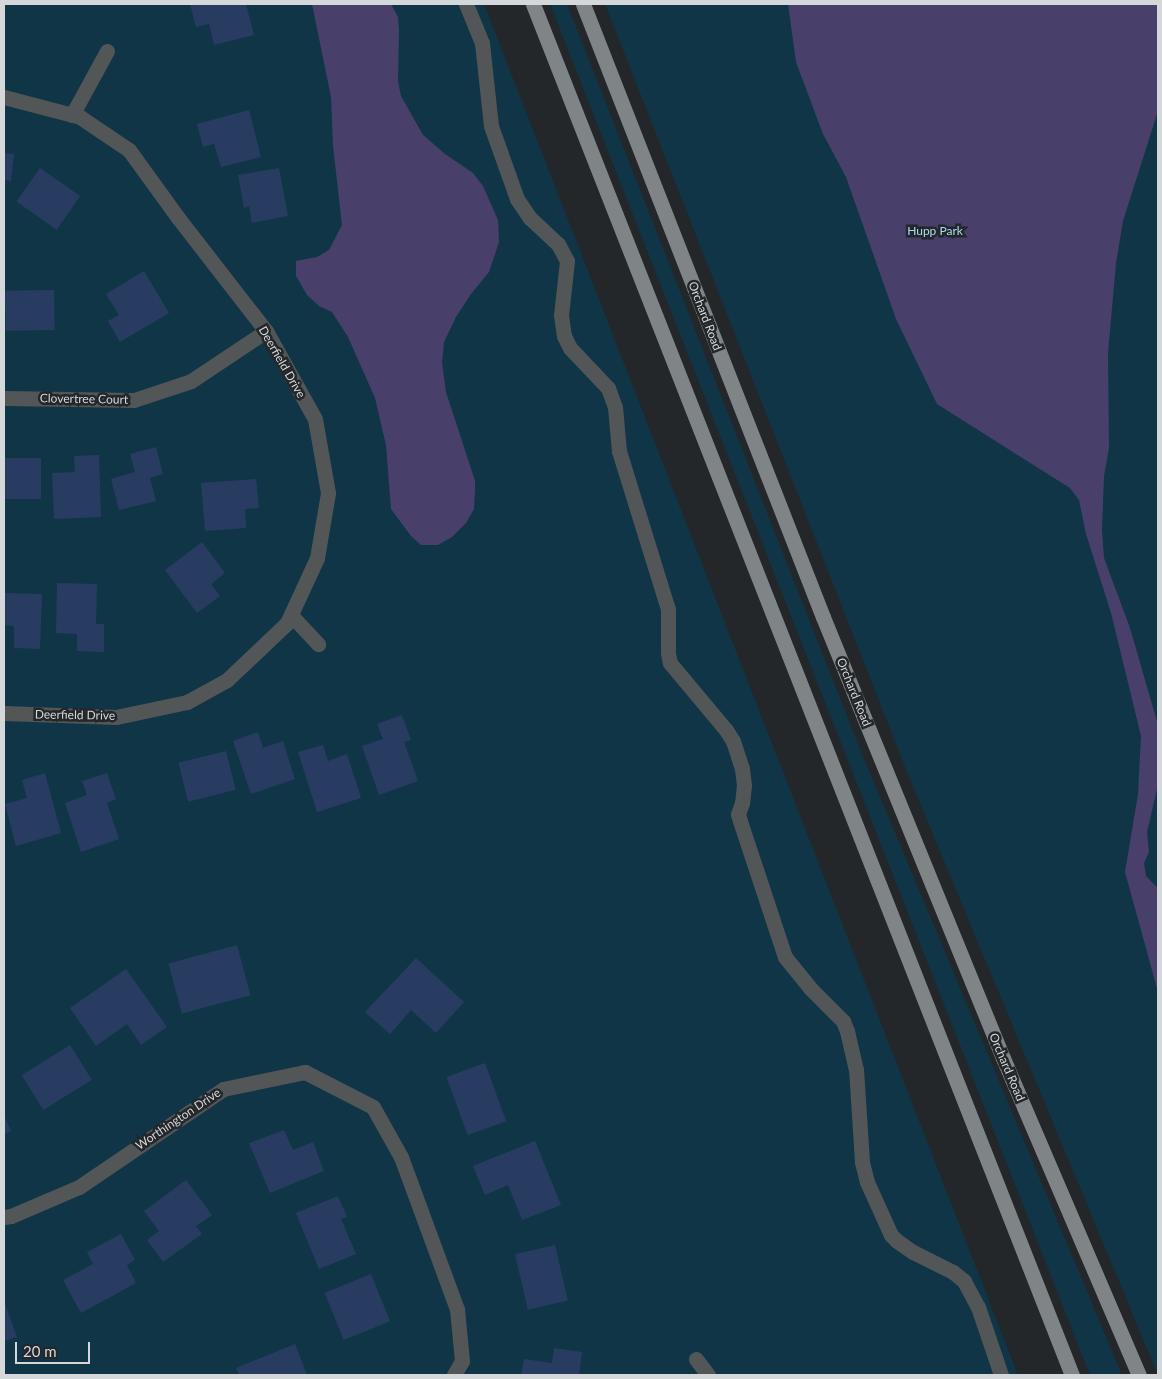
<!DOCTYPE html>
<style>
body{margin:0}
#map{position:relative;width:1162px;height:1379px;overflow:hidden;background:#23272a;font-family:Lato,sans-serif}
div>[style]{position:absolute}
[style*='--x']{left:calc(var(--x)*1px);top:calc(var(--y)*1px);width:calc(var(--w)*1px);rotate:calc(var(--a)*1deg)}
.green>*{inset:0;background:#103547}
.water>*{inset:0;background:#48406a}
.building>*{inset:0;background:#283c62;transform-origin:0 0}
.minor>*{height:15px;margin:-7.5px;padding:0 7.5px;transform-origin:7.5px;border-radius:7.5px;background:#535657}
.major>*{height:15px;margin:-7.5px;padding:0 7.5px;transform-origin:7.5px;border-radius:7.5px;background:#7f8586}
span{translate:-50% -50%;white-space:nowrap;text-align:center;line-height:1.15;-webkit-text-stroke:5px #23272a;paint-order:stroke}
.park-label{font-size:12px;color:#acdaf5}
.street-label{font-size:12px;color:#d5d8da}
.frame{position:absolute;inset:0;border:5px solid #d5d8da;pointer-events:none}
.scale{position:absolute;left:15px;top:1342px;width:75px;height:22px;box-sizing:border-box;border:2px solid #d5d8da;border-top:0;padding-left:6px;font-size:15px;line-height:18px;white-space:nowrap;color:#d5d8da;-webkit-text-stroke:4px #23272a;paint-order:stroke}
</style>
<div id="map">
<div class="green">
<div style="clip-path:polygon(4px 4px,484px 4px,1018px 1375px,4px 1375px)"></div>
<div style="clip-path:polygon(550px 4px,567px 4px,860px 749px,1122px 1375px,1090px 1375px)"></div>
<div style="clip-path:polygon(605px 4px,1158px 4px,1158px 1375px,907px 772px)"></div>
</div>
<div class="water">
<div style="clip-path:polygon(312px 4px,391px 4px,398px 17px,399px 30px,398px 81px,401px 96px,423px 135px,445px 154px,473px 173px,483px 186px,498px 220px,499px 242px,489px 272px,471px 294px,456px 317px,444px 342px,442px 363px,446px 392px,475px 481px,475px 490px,474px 509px,466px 523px,452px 537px,438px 545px,421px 545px,411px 536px,391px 509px,386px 445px,375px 398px,348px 337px,332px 312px,319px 306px,307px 295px,296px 276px,296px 261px,317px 257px,329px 250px,342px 225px,333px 146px,331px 97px)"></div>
<div style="clip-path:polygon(788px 4px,1158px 4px,1158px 111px,1123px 221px,1116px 263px,1108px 353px,1109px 448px,1104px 476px,1102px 530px,1104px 558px,1130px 628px,1158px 725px,1158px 785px,1147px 832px,1149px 852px,1144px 863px,1146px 876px,1158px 888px,1158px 992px,1125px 872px,1138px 794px,1141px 736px,1111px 613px,1086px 534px,1079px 500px,1070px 488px,937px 404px,896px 319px,846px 177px,823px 134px,796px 62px)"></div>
</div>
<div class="building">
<div style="clip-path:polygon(190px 4px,246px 4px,254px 35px,214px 45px,209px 24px,196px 27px)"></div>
<div style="clip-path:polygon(249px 110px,261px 157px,221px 167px,214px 144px,203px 147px,197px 124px)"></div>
<div style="clip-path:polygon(4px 153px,14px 154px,11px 181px,4px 180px)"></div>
<div style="left:40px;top:168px;width:49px;height:41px;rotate:35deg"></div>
<div style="clip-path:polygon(279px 168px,288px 216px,252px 223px,249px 206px,244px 208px,238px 175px)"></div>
<div style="clip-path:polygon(144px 271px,169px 313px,120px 342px,108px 321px,119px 315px,106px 294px)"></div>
<div style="left:54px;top:290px;width:40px;height:49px;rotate:89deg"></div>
<div style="clip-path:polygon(156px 447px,163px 474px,150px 478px,156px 501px,119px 510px,111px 479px,135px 472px,130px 454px)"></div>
<div style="clip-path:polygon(99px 455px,101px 517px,54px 519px,52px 473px,75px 472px,74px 456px)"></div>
<div style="left:4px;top:458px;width:37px;height:41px"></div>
<div style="clip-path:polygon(256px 479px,259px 508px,245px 509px,246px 528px,205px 531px,201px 483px)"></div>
<div style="clip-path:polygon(202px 542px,225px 573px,211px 584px,220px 596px,197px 613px,165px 570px)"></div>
<div style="clip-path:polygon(57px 583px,97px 584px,96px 624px,104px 624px,104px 652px,77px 651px,77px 634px,56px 633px)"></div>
<div style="clip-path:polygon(4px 593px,42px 594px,40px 649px,14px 648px,14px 626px,4px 625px)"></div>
<div style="clip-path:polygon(402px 715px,411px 740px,404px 742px,418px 781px,379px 795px,362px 746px,383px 739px,377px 724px)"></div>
<div style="clip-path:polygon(258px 732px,263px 748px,283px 741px,295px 779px,251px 794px,233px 741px)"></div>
<div style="clip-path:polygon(323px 745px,328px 761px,347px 754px,361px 798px,317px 812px,298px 752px)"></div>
<div style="left:226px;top:751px;width:40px;height:49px;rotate:76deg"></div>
<div style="clip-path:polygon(45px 773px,61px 833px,16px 846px,5px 804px,27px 798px,22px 780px)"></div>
<div style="clip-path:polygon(107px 773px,116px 799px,107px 803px,119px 839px,81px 852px,65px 803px,87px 795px,82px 781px)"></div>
<div style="left:237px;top:945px;width:52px;height:71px;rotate:75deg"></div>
<div style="clip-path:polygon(416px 958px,464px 1002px,436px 1033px,411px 1010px,390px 1034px,365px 1012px)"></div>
<div style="clip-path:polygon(126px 969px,167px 1027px,141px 1045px,127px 1024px,96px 1046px,70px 1008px)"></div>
<div style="left:70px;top:1045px;width:41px;height:57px;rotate:58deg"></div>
<div style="left:485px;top:1063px;width:62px;height:41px;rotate:70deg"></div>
<div style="clip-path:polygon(4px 1115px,11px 1131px,4px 1134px)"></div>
<div style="clip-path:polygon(284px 1130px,293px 1150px,313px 1142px,324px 1171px,270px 1193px,249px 1143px)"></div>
<div style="clip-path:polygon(535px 1141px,561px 1205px,522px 1220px,508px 1185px,485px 1195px,473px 1166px)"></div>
<div style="clip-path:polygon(186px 1180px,212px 1215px,196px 1226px,202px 1234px,163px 1262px,147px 1240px,159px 1231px,144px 1211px)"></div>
<div style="clip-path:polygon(338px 1196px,347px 1217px,341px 1219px,356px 1254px,319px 1269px,296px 1213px)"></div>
<div style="clip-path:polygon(121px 1234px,135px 1260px,127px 1265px,136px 1283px,81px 1313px,63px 1280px,93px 1264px,87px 1252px)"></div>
<div style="left:555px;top:1245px;width:57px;height:41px;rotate:77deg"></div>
<div style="left:371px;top:1274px;width:51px;height:50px;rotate:68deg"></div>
<div style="clip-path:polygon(4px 1301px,17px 1337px,4px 1341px)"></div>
<div style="clip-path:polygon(295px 1344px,307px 1375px,239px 1375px,236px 1368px)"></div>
<div style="clip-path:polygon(554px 1348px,582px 1352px,579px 1375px,521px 1375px,524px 1359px,552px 1363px)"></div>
</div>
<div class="minor">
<div style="--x:466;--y:4;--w:42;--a:67.7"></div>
<div style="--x:482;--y:43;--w:83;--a:83.8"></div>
<div style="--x:491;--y:126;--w:77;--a:70.4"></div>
<div style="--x:517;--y:199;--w:23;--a:56"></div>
<div style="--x:530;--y:218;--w:38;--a:43"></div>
<div style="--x:558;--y:244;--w:19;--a:62"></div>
<div style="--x:567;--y:261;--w:54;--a:96.3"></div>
<div style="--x:561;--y:315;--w:21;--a:82"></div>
<div style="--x:564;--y:336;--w:13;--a:63"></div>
<div style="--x:570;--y:348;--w:55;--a:46.5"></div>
<div style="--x:608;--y:388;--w:20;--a:70"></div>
<div style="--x:615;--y:407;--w:44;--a:84.8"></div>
<div style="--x:619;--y:451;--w:165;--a:72.8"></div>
<div style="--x:668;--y:609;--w:44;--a:90"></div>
<div style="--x:668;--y:653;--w:10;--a:79"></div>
<div style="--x:670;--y:663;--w:87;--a:50.1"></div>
<div style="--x:726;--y:730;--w:13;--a:58"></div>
<div style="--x:733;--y:741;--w:29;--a:72"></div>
<div style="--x:742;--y:769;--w:16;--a:83"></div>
<div style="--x:744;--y:785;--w:18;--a:96"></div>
<div style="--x:742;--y:803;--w:12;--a:110"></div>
<div style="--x:738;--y:814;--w:7;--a:74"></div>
<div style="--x:740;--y:821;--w:143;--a:71.7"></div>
<div style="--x:785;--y:957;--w:40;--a:51"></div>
<div style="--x:810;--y:988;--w:47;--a:45"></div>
<div style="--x:843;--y:1021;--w:11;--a:68"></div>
<div style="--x:847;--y:1031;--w:39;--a:77"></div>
<div style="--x:856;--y:1069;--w:93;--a:86.3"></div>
<div style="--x:862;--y:1162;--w:21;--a:76"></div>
<div style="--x:867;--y:1182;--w:58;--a:65.6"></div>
<div style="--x:891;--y:1235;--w:8;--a:45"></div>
<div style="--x:897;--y:1241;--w:19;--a:35"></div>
<div style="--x:913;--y:1252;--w:45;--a:26.6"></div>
<div style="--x:953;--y:1272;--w:14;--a:39"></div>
<div style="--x:964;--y:1281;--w:30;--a:62"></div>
<div style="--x:978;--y:1307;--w:72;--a:71.3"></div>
<div style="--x:4;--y:97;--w:79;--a:14.7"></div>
<div style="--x:80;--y:117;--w:59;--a:34"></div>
<div style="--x:129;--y:150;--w:85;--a:54.1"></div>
<div style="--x:179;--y:219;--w:142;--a:52.2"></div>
<div style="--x:266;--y:331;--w:101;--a:60.9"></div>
<div style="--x:315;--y:419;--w:75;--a:80"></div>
<div style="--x:328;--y:493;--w:66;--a:99.6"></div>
<div style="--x:317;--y:558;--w:72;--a:114.8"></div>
<div style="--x:287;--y:623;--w:83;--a:136.5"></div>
<div style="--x:227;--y:680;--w:46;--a:151.2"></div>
<div style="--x:187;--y:702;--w:73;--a:168.1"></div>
<div style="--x:116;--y:717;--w:112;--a:-178"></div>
<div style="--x:72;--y:115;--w:73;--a:-61.3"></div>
<div style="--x:4;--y:398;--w:130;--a:0.9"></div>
<div style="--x:134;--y:400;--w:60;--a:-18.4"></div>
<div style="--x:191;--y:381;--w:90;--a:-33.7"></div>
<div style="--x:291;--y:615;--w:40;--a:47"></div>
<div style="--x:4;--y:1217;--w:7;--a:-8"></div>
<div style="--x:11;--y:1216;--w:74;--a:-23.1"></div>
<div style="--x:79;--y:1187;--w:174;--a:-34.2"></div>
<div style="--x:223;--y:1089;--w:84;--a:-11.7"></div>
<div style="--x:305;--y:1072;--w:76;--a:27.2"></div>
<div style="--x:373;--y:1107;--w:57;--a:60.8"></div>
<div style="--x:401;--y:1157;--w:162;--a:69.8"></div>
<div style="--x:457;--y:1309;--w:52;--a:84.5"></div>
<div style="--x:462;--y:1361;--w:16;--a:120"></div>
<div style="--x:696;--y:1359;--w:20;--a:53"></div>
</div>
<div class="major">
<div style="--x:533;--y:4;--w:1473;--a:68.54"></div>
<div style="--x:583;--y:4;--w:658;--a:68.62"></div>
<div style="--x:823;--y:617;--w:476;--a:67.8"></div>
<div style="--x:1003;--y:1058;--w:345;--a:66.8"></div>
</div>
<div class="park-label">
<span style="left:935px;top:231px">Hupp Park</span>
</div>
<div class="street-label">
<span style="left:705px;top:316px;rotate:69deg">Orchard Road</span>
<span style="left:282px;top:362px;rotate:60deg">Deerfield Drive</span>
<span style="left:84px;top:399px;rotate:1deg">Clovertree Court</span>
<span style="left:854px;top:692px;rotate:68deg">Orchard Road</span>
<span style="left:75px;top:715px;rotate:1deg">Deerfield Drive</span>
<span style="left:1007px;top:1067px;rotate:67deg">Orchard Road</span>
<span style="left:178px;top:1119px;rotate:-34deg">Worthington Drive</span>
</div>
<div class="frame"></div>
<div class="scale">20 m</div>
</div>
